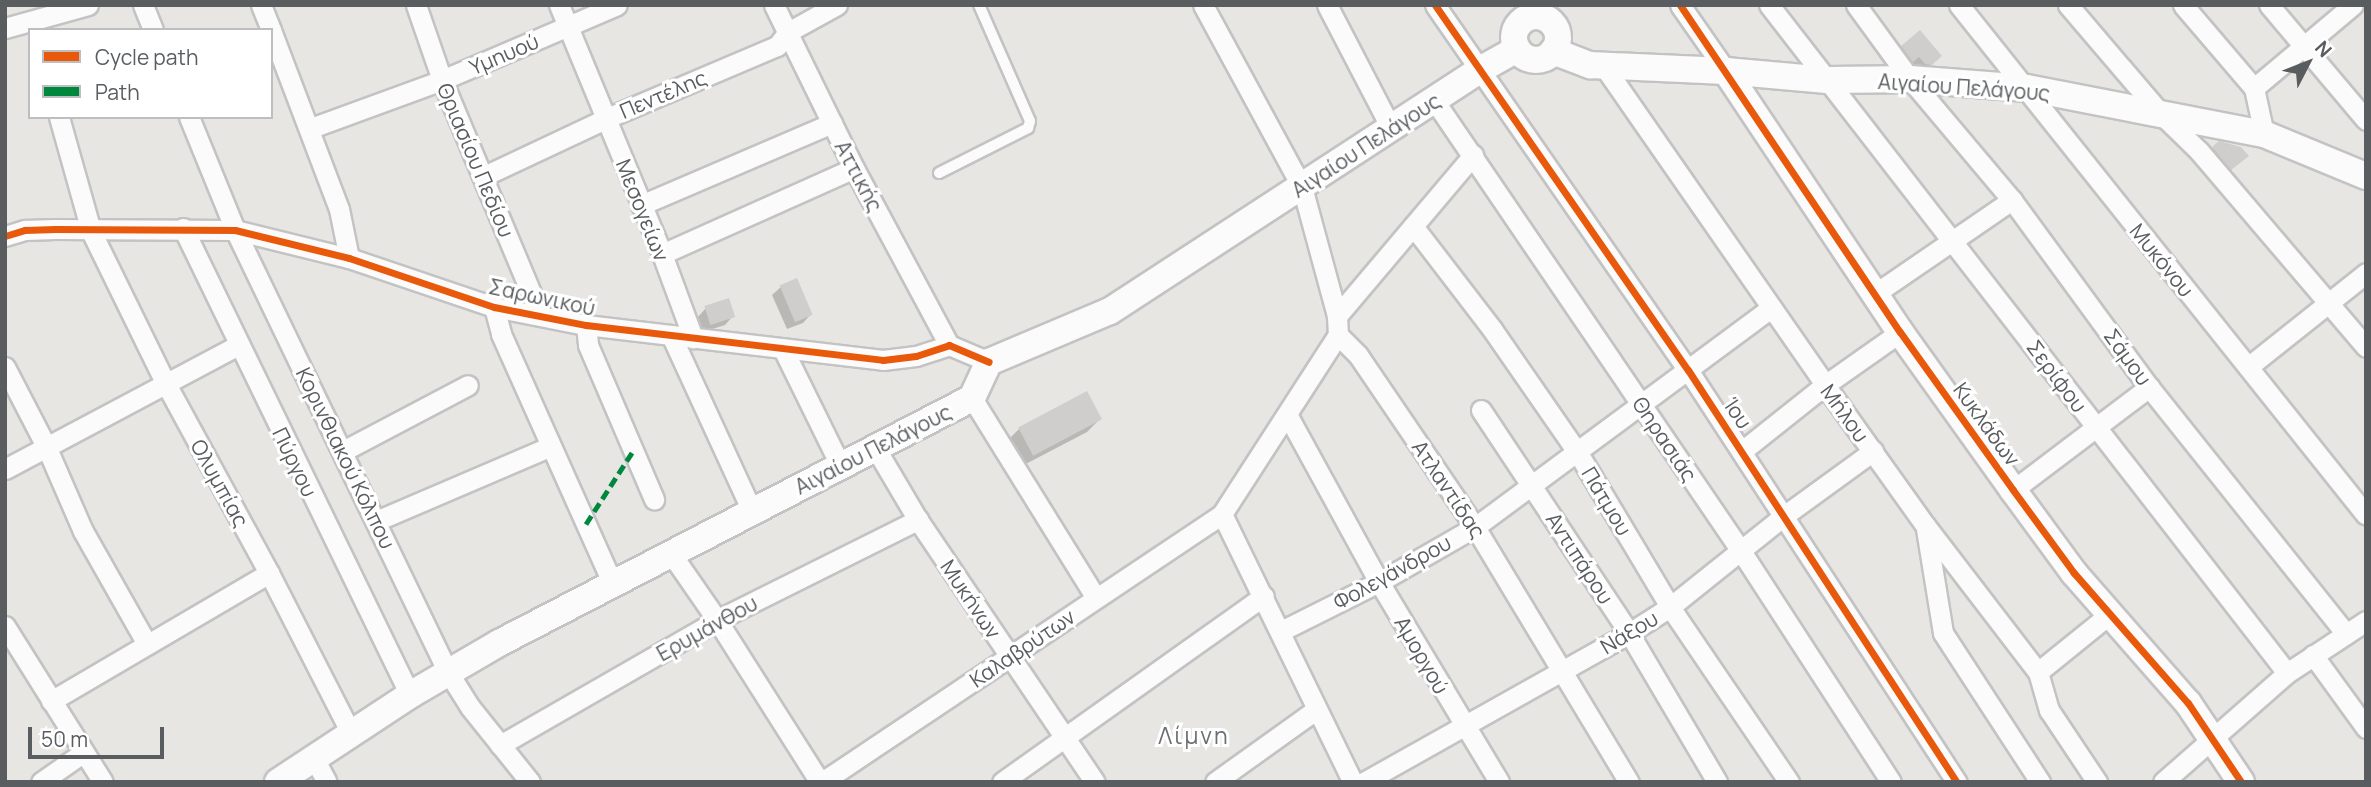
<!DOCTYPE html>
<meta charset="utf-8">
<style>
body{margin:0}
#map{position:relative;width:2371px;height:787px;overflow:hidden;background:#e8e6e3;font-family:Manrope,sans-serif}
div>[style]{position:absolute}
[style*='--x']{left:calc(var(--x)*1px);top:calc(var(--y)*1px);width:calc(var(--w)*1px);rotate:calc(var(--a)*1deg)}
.shadow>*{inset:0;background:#0003;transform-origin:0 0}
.building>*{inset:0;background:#d0cecc;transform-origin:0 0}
.roads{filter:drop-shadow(2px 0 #c3c3c4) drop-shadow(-2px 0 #c3c3c4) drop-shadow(0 2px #c3c3c4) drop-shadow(0 -2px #c3c3c4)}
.lane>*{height:10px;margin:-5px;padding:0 5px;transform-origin:5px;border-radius:5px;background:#fcfbfb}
.street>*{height:19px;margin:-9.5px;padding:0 9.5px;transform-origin:9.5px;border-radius:9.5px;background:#fcfbfb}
.secondary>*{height:26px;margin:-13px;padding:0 13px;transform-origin:13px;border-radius:13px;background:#fcfbfb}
.secondary>.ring{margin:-13px;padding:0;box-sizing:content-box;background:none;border:26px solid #fcfbfb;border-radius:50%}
.quiet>*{height:5px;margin-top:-2.5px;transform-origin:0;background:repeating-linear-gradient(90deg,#00873e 0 10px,transparent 0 15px)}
.cycleway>*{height:7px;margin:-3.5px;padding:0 3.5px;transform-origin:3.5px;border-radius:3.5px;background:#e8590c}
span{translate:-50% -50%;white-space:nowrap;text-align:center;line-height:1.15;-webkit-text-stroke:6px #fff;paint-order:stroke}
.street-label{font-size:21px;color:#595d60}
.neighbourhood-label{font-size:23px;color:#6a6f72;letter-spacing:2px}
.frame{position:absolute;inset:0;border:7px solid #595d60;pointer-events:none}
.legend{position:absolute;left:28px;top:28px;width:245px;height:91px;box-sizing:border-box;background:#fff;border:2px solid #bdbebf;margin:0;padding:9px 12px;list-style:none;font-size:21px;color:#595d60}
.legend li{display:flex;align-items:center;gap:14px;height:35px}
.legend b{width:35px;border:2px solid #bdbebf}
.north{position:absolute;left:2273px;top:28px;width:70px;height:70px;-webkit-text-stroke:5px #fff;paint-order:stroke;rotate:48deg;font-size:19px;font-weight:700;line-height:28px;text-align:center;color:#595d60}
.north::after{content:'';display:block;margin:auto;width:24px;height:32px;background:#595d60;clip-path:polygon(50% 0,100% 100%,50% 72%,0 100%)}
.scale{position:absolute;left:28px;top:727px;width:136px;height:32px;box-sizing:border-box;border:4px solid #595d60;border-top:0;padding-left:9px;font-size:21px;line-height:24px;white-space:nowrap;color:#595d60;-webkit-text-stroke:5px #fff;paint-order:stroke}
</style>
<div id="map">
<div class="shadow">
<div style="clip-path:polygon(1919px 33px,1931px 64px,1922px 72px,1894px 56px)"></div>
<div style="left:2219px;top:143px;width:28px;height:19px;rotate:48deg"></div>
<div style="clip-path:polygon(781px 287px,811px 314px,803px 323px,787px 329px,772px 295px)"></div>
<div style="clip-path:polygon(706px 308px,733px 316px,725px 325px,703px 332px,698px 317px)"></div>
<div style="clip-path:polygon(1100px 419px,1087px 432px,1020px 467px,1007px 441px,1019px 429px)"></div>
</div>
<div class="building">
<div style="clip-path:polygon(1920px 30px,1942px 56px,1932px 65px,1925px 64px,1919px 57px,1913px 62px,1901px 46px)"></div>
<div style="clip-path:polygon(2219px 141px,2241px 147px,2249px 156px,2231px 170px,2212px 147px)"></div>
<div style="left:797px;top:278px;width:40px;height:19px;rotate:67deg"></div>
<div style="left:729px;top:298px;width:20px;height:26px;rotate:72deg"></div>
<div style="left:1087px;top:391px;width:32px;height:78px;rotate:62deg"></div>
</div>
<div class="roads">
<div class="lane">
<div style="--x:939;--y:173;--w:100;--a:-26.8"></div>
<div style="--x:1028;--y:128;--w:7;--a:-74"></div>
<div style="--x:1030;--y:121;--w:127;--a:-113.7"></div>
</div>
<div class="street">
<div style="--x:143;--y:5;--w:27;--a:68"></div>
<div style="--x:261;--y:5;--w:27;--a:68"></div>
<div style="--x:416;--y:5;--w:79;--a:70.9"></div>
<div style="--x:442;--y:80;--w:238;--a:67.3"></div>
<div style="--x:534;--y:300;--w:15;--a:82"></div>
<div style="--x:559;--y:5;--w:269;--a:67.5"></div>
<div style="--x:662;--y:254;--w:90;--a:69.7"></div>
<div style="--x:774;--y:5;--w:182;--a:63.9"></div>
<div style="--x:854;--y:168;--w:201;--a:61.8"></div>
<div style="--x:1203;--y:5;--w:207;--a:61.5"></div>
<div style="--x:1302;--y:187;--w:134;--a:74.8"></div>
<div style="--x:1337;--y:316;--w:19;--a:87"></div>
<div style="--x:1338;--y:335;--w:28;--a:45"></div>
<div style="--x:1358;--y:355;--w:208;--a:55.8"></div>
<div style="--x:1475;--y:527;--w:298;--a:58.9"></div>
<div style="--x:1327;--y:5;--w:139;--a:62.5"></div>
<div style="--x:1435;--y:5;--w:444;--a:55.3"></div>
<div style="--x:1688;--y:370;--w:492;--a:56.9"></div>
<div style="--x:1680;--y:5;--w:80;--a:55.1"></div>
<div style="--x:1769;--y:5;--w:845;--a:52.21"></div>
<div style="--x:1856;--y:5;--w:92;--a:53.9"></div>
<div style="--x:1910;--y:79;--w:158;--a:49.9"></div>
<div style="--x:2012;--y:200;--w:232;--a:53.8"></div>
<div style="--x:2149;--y:387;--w:316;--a:51.4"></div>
<div style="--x:1959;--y:5;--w:652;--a:51.41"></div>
<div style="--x:2068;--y:5;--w:143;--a:49.5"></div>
<div style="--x:2161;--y:114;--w:53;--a:44.2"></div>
<div style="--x:2199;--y:151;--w:257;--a:49.6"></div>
<div style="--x:2183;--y:5;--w:109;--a:49.5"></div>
<div style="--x:2254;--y:88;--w:47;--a:77.7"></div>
<div style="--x:2269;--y:5;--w:150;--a:49.9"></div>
<div style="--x:5;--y:28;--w:86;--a:-15.5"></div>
<div style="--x:271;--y:30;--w:191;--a:69.2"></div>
<div style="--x:339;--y:209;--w:50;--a:78.5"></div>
<div style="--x:1603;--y:65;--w:389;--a:55.2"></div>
<div style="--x:1825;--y:385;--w:172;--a:54.5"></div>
<div style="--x:1925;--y:525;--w:185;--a:52.5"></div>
<div style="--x:2038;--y:672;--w:40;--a:74"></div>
<div style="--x:2049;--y:710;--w:87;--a:56.3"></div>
<div style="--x:2254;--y:88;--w:129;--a:-40"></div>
<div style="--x:1434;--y:100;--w:546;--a:55.76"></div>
<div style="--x:1741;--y:551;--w:275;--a:57"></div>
<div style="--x:59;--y:117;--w:118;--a:74.3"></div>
<div style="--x:91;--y:231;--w:170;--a:63.9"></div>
<div style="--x:166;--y:384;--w:215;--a:61.4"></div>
<div style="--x:269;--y:573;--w:180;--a:62.9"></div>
<div style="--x:189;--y:117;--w:122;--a:67.8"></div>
<div style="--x:235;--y:230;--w:491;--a:64.3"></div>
<div style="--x:448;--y:672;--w:41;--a:57.8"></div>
<div style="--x:470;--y:707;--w:96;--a:51.3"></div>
<div style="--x:311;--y:128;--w:140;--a:-20.1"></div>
<div style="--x:442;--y:80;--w:190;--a:-23.2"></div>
<div style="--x:484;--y:176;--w:136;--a:-25.2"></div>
<div style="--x:607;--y:118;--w:185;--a:-23"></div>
<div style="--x:777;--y:46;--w:18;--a:-52"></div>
<div style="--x:788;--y:32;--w:56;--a:-28.9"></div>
<div style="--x:641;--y:205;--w:208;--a:-23.2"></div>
<div style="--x:1413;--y:226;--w:130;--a:52.5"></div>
<div style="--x:1492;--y:329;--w:151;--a:55.3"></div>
<div style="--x:1578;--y:453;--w:179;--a:59.1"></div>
<div style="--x:1670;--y:607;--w:212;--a:55.8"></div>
<div style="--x:183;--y:228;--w:519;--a:64.08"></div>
<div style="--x:5;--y:236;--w:21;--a:-17"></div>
<div style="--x:25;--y:230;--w:30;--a:-2"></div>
<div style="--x:55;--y:229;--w:180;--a:0.3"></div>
<div style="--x:235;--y:230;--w:117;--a:13.8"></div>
<div style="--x:349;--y:258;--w:153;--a:18.7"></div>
<div style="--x:494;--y:307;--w:94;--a:11.1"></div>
<div style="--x:586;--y:325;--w:299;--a:6.7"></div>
<div style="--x:883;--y:360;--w:33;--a:-7"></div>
<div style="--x:916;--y:356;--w:35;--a:-18"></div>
<div style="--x:949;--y:345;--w:43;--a:23"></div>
<div style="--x:662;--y:254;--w:210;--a:-24.1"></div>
<div style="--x:1876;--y:293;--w:165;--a:-34.4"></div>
<div style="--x:494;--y:307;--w:28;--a:75"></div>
<div style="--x:501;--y:334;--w:272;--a:65.9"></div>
<div style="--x:1337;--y:316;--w:211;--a:-49.8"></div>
<div style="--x:586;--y:325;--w:20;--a:84"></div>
<div style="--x:588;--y:345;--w:168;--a:66.8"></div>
<div style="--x:671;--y:335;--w:194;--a:65.3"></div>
<div style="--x:783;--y:349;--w:131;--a:63.8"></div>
<div style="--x:5;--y:367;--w:89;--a:62.6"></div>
<div style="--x:46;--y:446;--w:93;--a:66.5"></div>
<div style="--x:83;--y:531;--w:130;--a:60.5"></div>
<div style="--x:2248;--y:367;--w:151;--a:-38.5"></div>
<div style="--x:972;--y:398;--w:235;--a:58.2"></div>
<div style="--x:1481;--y:410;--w:268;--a:56.4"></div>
<div style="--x:1629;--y:633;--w:173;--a:59.4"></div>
<div style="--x:1288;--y:416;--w:189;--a:61.3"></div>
<div style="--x:1379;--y:582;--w:233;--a:59"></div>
<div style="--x:876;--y:449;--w:82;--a:59.4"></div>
<div style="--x:918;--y:520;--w:316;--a:56"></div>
<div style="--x:343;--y:451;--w:141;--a:-27.8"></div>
<div style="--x:1742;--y:451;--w:106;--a:-38.5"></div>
<div style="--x:1825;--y:385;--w:92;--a:-35.2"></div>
<div style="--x:5;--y:469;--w:264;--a:-28"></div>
<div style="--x:2013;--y:490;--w:171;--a:-37.1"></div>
<div style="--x:1222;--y:514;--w:298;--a:64"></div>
<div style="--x:376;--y:521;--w:190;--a:-23.2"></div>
<div style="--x:1926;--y:529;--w:105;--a:80.7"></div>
<div style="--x:1943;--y:633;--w:178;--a:56.9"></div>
<div style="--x:670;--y:552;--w:83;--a:55.3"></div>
<div style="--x:717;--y:620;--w:192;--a:57.6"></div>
<div style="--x:5;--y:626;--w:184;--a:57.9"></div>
<div style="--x:1281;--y:631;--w:110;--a:-26.6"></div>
<div style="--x:1379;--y:582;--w:111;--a:-29.8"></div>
<div style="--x:1475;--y:527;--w:368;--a:-36.5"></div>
<div style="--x:2313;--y:655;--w:90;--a:54"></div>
<div style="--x:2038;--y:672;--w:92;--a:-38.9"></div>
<div style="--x:51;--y:701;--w:253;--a:-30.4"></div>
<div style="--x:500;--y:745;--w:250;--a:-29.9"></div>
<div style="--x:717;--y:620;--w:225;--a:-26.5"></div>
<div style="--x:314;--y:758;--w:27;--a:62"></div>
<div style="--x:41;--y:782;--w:52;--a:-34.9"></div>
<div style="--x:822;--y:782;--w:481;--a:-33.8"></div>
<div style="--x:1222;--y:514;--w:213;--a:-57.1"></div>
<div style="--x:1002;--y:782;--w:321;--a:-35.4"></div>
<div style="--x:1215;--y:782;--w:125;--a:-35.6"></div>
<div style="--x:1364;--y:782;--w:304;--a:-29.3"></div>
<div style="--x:1629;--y:633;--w:49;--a:-32.4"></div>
<div style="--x:1670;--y:607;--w:147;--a:-38.7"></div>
<div style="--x:1785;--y:515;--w:109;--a:-36"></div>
<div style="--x:2163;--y:782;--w:165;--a:-41.3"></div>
<div style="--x:2287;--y:673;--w:95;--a:-33.4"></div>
</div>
<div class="secondary">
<div class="ring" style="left:1514px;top:16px;width:18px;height:18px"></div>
<div style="--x:1553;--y:51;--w:40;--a:21"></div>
<div style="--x:1590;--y:65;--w:136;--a:2.5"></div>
<div style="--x:1726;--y:71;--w:101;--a:5.1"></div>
<div style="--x:1827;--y:80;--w:83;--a:-0.7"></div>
<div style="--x:1910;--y:79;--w:117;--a:4.4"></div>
<div style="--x:2027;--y:88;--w:241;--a:11"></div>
<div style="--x:2264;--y:134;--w:110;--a:22.4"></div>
<div style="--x:1726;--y:71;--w:314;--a:56.3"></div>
<div style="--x:1900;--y:332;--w:194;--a:54.4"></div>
<div style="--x:2013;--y:490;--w:103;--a:53.7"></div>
<div style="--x:2074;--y:573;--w:173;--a:48.8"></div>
<div style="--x:2188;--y:703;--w:95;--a:56.1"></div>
<div style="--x:278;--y:782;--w:158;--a:-33.4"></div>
<div style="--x:410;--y:695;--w:103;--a:-30.3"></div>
<div style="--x:499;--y:643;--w:533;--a:-27.38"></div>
<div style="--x:972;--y:398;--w:40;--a:-65"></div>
<div style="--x:989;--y:362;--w:131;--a:-22.9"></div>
<div style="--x:1110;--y:311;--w:439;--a:-33.1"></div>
<div style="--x:1478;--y:71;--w:45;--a:-29.4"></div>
</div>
</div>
<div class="quiet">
<div style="--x:586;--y:524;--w:87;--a:-57.2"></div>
</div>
<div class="cycleway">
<div style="--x:1435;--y:5;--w:444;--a:55.3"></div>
<div style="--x:1688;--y:370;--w:492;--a:56.9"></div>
<div style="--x:1680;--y:5;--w:394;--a:56.1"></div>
<div style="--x:1900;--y:332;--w:194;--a:54.4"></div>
<div style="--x:2013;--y:490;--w:103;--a:53.7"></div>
<div style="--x:2074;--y:573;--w:173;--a:48.8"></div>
<div style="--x:2188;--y:703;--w:95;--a:56.1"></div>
<div style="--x:5;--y:236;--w:21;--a:-17"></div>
<div style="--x:25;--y:230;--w:30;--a:-2"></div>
<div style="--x:55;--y:229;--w:180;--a:0.3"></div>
<div style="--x:235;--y:230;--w:117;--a:13.8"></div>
<div style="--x:349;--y:258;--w:153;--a:18.7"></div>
<div style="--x:494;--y:307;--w:94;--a:11.1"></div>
<div style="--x:586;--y:325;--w:299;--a:6.7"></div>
<div style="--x:883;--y:360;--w:33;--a:-7"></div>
<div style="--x:916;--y:356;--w:35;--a:-18"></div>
<div style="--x:949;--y:345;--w:43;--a:23"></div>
</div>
<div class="street-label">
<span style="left:504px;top:54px;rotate:-23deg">Υμηυού</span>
<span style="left:1964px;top:87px;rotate:4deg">Αιγαίου Πελάγους</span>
<span style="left:663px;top:94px;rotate:-23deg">Πεντέλης</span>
<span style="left:1366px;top:145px;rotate:-33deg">Αιγαίου Πελάγους</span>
<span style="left:476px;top:160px;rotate:67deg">Θριασίου Πεδίου</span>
<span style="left:859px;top:176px;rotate:62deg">Αττικής</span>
<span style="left:643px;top:210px;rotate:68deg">Μεσογείων</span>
<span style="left:2162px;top:260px;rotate:51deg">Μυκόνου</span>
<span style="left:542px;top:297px;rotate:12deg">Σαρωνικού</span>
<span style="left:2128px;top:357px;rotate:54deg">Σάμου</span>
<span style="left:2057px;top:376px;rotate:53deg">Σερίφου</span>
<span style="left:1738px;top:413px;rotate:56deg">Ίου</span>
<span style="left:1845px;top:413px;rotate:54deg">Μήλου</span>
<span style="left:1987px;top:424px;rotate:54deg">Κυκλάδων</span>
<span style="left:1665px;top:439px;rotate:56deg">Θηρασιάς</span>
<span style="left:873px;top:449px;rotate:-27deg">Αιγαίου Πελάγους</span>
<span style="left:346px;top:458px;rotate:64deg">Κορινθιακού Κόλπου</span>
<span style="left:295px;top:462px;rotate:64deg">Πύργου</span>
<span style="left:220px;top:483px;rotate:61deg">Ολυμπίας</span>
<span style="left:1449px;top:489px;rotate:56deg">Ατλαντίδας</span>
<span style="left:1607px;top:501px;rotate:59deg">Πάτμου</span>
<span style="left:1580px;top:558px;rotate:57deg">Αντιπάρου</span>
<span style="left:1392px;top:572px;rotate:-29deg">Φολεγάνδρου</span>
<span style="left:971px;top:599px;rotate:56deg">Μυκήνων</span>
<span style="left:707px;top:628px;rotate:-29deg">Ερυμάνθου</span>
<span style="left:1629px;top:632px;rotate:-31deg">Νάξου</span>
<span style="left:1022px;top:648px;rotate:-34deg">Καλαβρύτων</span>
<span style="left:1422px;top:655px;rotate:60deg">Αμοργού</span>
</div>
<div class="neighbourhood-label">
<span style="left:1194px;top:735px">Λίμνη</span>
</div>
<div class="frame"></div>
<ul class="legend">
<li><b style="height:9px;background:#e8590c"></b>Cycle path</li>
<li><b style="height:9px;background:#00873e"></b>Path</li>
</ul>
<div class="north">N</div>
<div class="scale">50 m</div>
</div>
